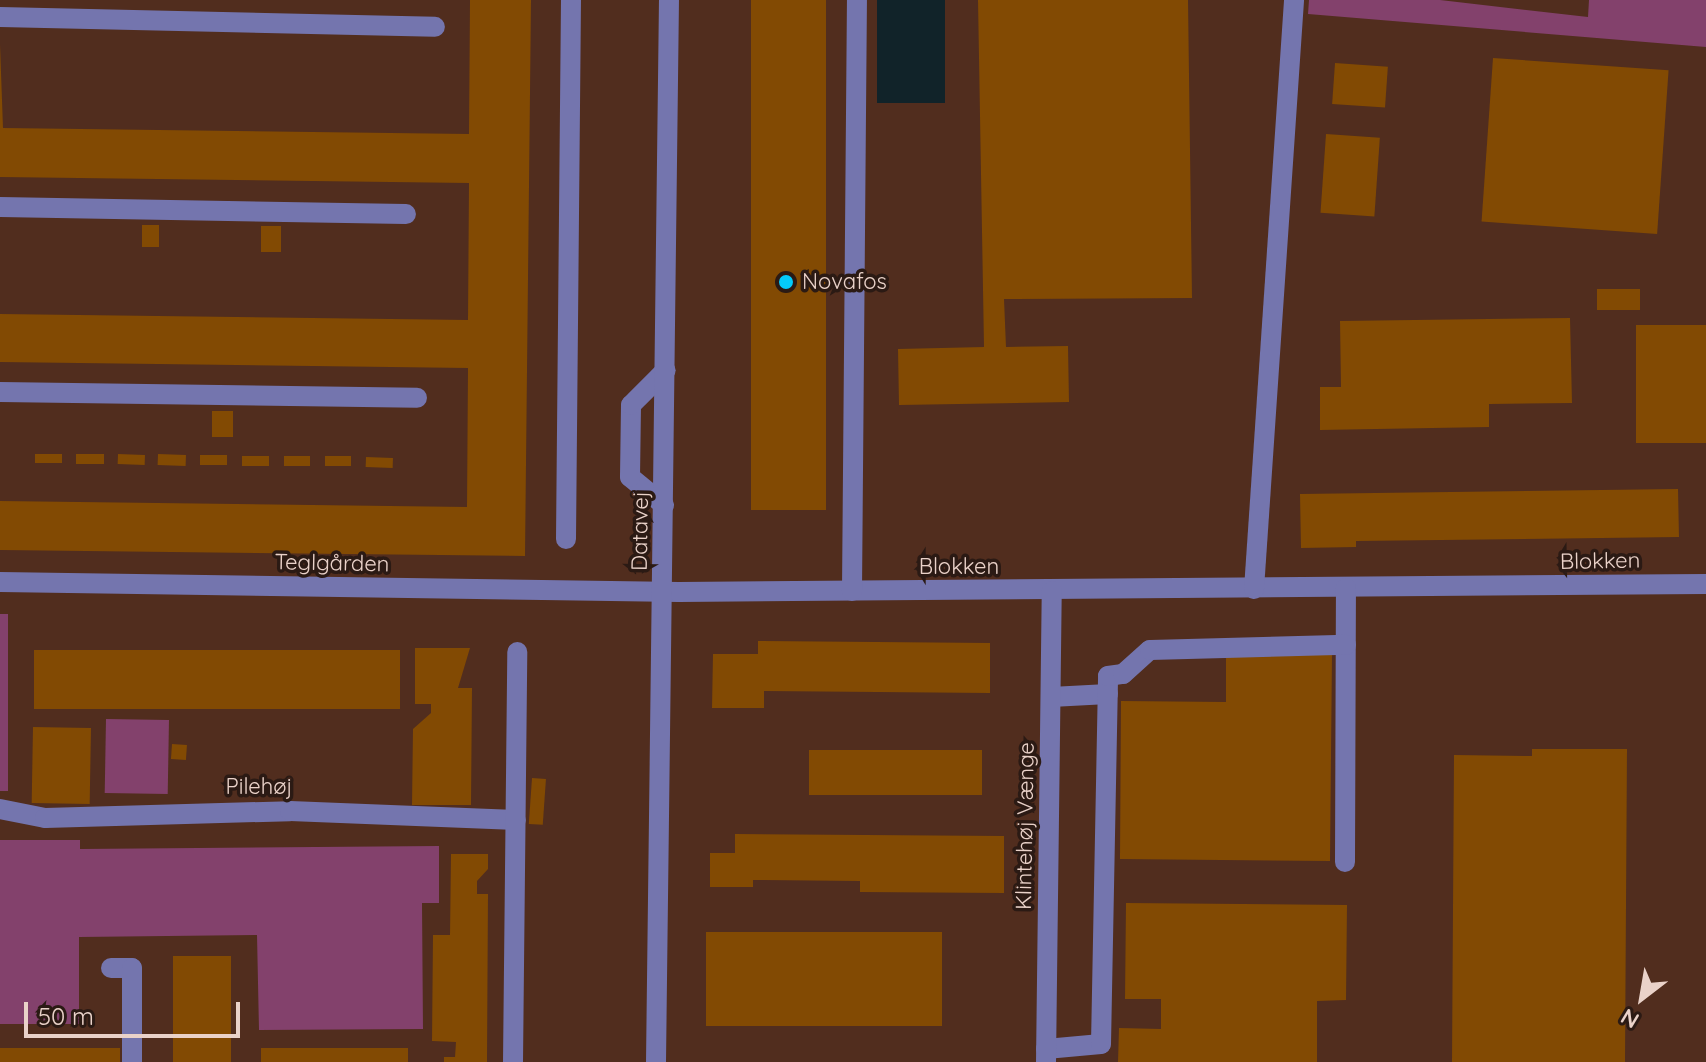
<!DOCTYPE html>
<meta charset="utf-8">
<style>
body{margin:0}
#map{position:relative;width:1706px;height:1062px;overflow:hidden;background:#512d1e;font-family:Quicksand,sans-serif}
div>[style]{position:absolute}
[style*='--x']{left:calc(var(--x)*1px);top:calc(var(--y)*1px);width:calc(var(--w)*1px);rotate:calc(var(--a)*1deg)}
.green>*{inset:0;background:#83416c;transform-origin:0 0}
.water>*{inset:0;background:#112329;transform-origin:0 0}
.building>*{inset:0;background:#824a03;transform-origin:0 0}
.minor>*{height:20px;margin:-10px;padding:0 10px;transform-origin:10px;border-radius:10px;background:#7475ae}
.dots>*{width:22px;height:22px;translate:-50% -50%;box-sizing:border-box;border:4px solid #2b1a14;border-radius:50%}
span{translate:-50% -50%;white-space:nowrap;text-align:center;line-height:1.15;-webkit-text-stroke:7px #2b1a14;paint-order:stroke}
.poi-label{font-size:22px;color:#ead2c9}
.left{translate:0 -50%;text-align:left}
.street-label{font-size:22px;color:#ead2c9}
.north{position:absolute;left:1602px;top:958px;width:80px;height:80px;-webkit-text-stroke:6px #2b1a14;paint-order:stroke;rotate:211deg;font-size:22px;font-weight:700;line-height:32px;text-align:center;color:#ead2c9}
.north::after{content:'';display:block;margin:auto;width:28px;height:36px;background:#ead2c9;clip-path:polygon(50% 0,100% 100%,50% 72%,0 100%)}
.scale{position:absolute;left:24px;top:1002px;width:216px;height:36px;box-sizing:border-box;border:4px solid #ead2c9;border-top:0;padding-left:10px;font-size:24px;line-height:28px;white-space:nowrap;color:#ead2c9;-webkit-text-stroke:6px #2b1a14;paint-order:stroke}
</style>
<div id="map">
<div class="green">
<div style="clip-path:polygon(1309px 0,1440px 0,1588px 17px,1589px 0,1706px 0,1706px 47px,1308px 14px)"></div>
<div style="left:0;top:614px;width:8px;height:177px"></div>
<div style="left:106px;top:719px;width:63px;height:74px;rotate:1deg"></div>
<div style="clip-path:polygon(0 840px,80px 840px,80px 849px,439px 846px,439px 903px,422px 903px,423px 1029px,259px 1030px,257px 935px,79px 937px,79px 1024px,0 1024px)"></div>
</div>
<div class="water">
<div style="left:877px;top:0;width:68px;height:103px"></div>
</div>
<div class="building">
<div style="clip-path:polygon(470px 0,531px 0,525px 556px,0 550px,0 501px,467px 507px,468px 368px,0 362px,0 314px,468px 320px,469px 183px,0 177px,0 44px,3px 128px,469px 134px)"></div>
<div style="left:751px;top:0;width:75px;height:510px"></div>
<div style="clip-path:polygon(978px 0,1188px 0,1192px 298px,1004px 299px,1006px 347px,1068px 346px,1069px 402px,899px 405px,898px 349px,984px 347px)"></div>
<div style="left:1493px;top:58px;width:176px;height:164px;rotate:4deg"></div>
<div style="left:1335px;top:63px;width:53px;height:41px;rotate:4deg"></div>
<div style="left:1326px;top:134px;width:54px;height:79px;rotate:4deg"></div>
<div style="left:142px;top:225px;width:17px;height:22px"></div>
<div style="left:261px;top:226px;width:20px;height:26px"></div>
<div style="left:1597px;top:289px;width:43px;height:21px"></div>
<div style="clip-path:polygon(1570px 318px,1572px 403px,1489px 404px,1489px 427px,1320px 430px,1320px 387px,1341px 387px,1340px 321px)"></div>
<div style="left:1706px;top:325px;width:118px;height:70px;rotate:90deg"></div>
<div style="left:212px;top:411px;width:21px;height:26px"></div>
<div style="left:35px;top:454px;width:27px;height:9px"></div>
<div style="left:76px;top:454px;width:28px;height:10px"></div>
<div style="left:118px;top:454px;width:27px;height:10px;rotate:2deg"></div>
<div style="left:158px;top:454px;width:28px;height:11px;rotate:2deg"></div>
<div style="left:227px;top:455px;width:10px;height:27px;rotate:90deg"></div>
<div style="left:242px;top:456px;width:27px;height:10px"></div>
<div style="left:284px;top:456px;width:26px;height:10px"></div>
<div style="left:351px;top:456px;width:10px;height:26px;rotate:90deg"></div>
<div style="left:366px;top:457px;width:27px;height:10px;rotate:2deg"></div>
<div style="clip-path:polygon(1678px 489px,1679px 537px,1356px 541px,1356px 547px,1301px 548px,1300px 494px)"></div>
<div style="clip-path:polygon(758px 641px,990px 643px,990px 693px,764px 691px,764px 708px,712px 708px,713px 654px,758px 654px)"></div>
<div style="clip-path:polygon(415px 648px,470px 648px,458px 688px,472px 688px,471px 805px,412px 805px,413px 729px,431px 713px,431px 704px,415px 704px)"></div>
<div style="left:34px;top:650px;width:366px;height:59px"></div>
<div style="clip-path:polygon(1226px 652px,1332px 653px,1330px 861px,1120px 859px,1121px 701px,1226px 702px)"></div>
<div style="left:33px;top:727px;width:58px;height:76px;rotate:1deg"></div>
<div style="left:172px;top:744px;width:15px;height:15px;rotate:4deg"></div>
<div style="clip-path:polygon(1532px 749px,1627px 749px,1625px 1062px,1452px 1062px,1454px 755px,1532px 756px)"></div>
<div style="left:809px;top:750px;width:173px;height:45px"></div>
<div style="left:532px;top:778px;width:14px;height:46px;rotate:4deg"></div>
<div style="clip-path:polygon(735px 834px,1004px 836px,1004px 893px,860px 892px,860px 881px,753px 880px,753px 887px,710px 887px,710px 853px,735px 853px)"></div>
<div style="clip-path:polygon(451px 854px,488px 854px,488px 869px,477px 881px,477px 894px,488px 894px,487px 1062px,444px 1062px,444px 1057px,455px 1057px,456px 1042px,432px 1041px,433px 935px,450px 935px)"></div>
<div style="clip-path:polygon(1126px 903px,1347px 905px,1346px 1000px,1317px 1001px,1317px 1062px,1118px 1062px,1119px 1028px,1161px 1029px,1161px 999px,1125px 999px)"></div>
<div style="left:706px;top:932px;width:236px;height:94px"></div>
<div style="left:173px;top:956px;width:58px;height:106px"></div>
<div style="left:0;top:1048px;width:120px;height:14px"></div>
<div style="left:261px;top:1048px;width:147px;height:14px"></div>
</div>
<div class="minor">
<div style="--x:0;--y:17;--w:435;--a:1.3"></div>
<div style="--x:0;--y:207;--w:406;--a:1"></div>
<div style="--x:0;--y:392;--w:417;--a:0.8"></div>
<div style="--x:664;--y:505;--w:44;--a:-140.5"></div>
<div style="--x:630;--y:477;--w:72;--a:-89.2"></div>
<div style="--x:631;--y:405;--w:49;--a:-45"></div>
<div style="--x:566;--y:539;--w:539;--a:-89.47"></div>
<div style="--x:0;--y:582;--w:679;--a:0.84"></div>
<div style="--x:679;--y:592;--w:1027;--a:-0.45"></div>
<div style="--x:1254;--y:589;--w:590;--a:-86.11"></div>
<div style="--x:852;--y:591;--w:591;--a:-89.52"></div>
<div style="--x:1051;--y:697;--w:57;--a:-3"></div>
<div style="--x:0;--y:809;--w:46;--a:11.3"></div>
<div style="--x:45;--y:818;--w:245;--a:-1.6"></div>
<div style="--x:290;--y:811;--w:226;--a:2.3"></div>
<div style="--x:1345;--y:862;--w:274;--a:-89.8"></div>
<div style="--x:111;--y:968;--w:21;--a:0"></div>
<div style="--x:132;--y:968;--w:94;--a:90"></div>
<div style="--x:1046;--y:1049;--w:55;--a:-5.2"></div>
<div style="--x:1101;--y:1044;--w:368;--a:-88.9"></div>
<div style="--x:1108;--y:676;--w:15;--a:-8"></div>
<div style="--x:1123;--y:674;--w:36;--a:-42"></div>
<div style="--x:1150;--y:650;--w:196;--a:-1.5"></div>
<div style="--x:513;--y:1062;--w:410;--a:-89.4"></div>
<div style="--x:656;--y:1062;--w:1062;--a:-89.3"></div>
<div style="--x:1046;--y:1062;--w:471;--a:-89.3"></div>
</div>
<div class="dots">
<div style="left:786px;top:282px;background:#04cbf9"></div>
</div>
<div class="poi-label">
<span class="left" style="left:802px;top:282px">Novafos</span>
</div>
<div class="street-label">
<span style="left:640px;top:531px;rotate:-89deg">Datavej</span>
<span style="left:1600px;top:561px;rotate:-1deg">Blokken</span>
<span style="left:332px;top:563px;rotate:1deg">Teglgården</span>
<span style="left:959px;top:567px">Blokken</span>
<span style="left:259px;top:787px">Pilehøj</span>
<span style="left:1025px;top:826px;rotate:-89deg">Klintehøj Vænge</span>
</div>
<div class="north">N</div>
<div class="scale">50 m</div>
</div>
